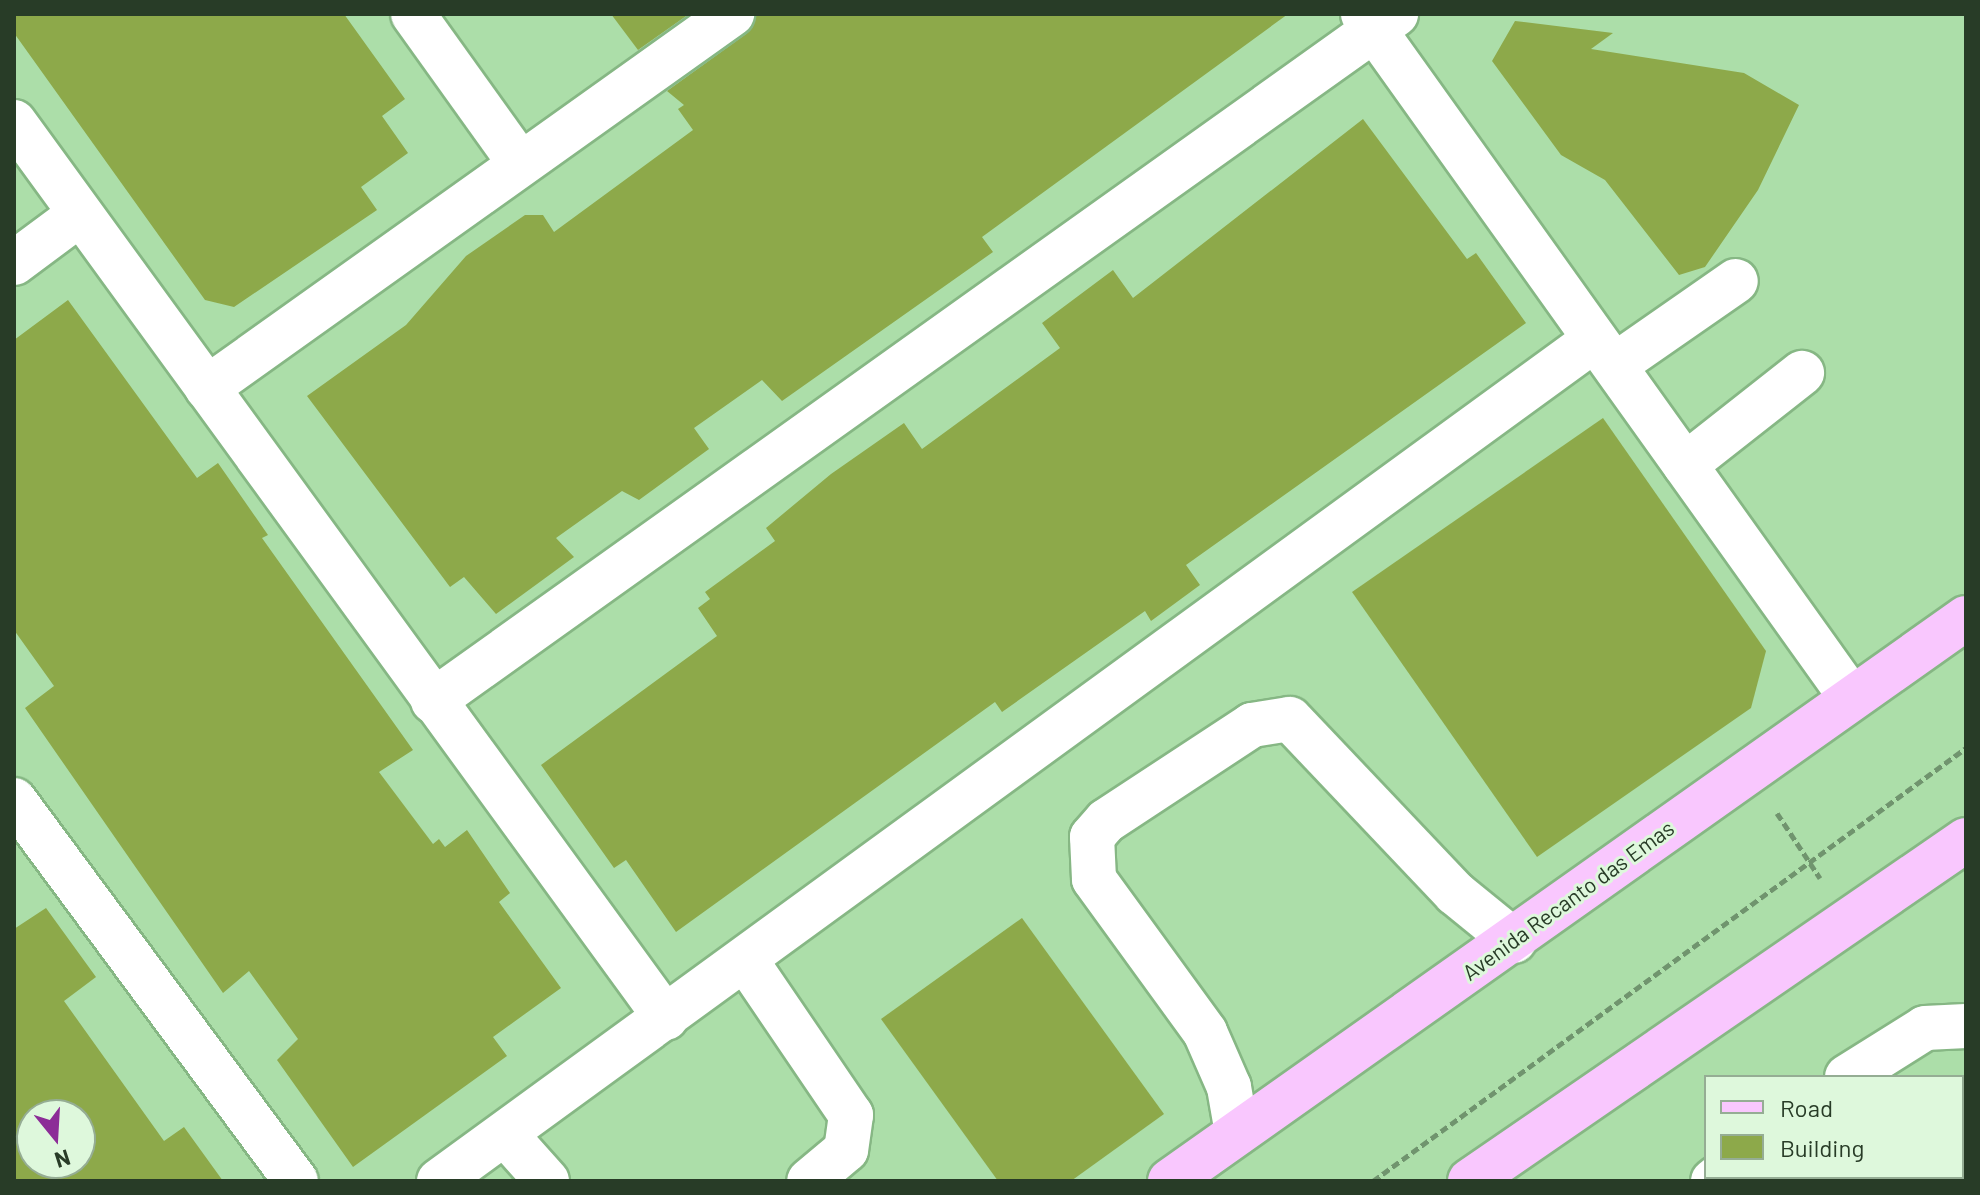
<!DOCTYPE html>
<style>
body{margin:0}
#map{position:relative;width:1980px;height:1195px;overflow:hidden;background:#acdea9;font-family:Barlow,sans-serif}
div>[style]{position:absolute}
[style*='--x']{left:calc(var(--x)*1px);top:calc(var(--y)*1px);width:calc(var(--w)*1px);rotate:calc(var(--a)*1deg)}
.building>*{inset:0;background:#8da94a}
.path>*{height:5px;margin-top:-2.5px;transform-origin:0;background:repeating-linear-gradient(90deg,#70946e 0 8px,transparent 0 12px)}
.roads{filter:drop-shadow(2px 0 #86b784) drop-shadow(-2px 0 #86b784) drop-shadow(0 2px #86b784) drop-shadow(0 -2px #86b784)}
.minor>*{height:44px;margin:-22px;padding:0 22px;transform-origin:22px;border-radius:22px;background:#fff}
.major>*{height:44px;margin:-22px;padding:0 22px;transform-origin:22px;border-radius:22px;background:#f9c7fe}
span{translate:-50% -50%;white-space:nowrap;text-align:center;line-height:1.15;-webkit-text-stroke:6px #def8dc;paint-order:stroke}
.street-label{font-size:22px;color:#283c27}
.frame{position:absolute;inset:0;border:16px solid #283c27;pointer-events:none}
.legend{position:absolute;left:1704px;top:1075px;width:260px;height:104px;box-sizing:border-box;background:#def8dc;border:2px solid #95ad94;margin:0;padding:10px 14px;list-style:none;font-size:24px;color:#283c27}
.legend li{display:flex;align-items:center;gap:16px;height:40px}
.legend b{width:40px;border:2px solid #95ad94}
.north{position:absolute;left:16px;top:1099px;width:80px;height:80px;box-sizing:border-box;background:#def8dc;border:2px solid #95ad94;border-radius:50%;rotate:162deg;font-size:22px;font-weight:700;line-height:32px;text-align:center;color:#283c27}
.north::after{content:'';display:block;margin:auto;width:28px;height:36px;background:#8c2d97;clip-path:polygon(50% 0,100% 100%,50% 72%,0 100%)}
</style>
<div id="map">
<div class="building">
<div style="clip-path:polygon(14px 14px,344px 14px,405px 99px,382px 116px,408px 153px,361px 187px,377px 210px,234px 307px,205px 300px,14px 33px)"></div>
<div style="clip-path:polygon(611px 14px,689px 14px,638px 50px)"></div>
<div style="clip-path:polygon(757px 14px,1288px 14px,982px 237px,993px 252px,782px 401px,762px 380px,694px 428px,709px 449px,639px 500px,622px 491px,556px 538px,574px 557px,496px 614px,464px 577px,450px 587px,307px 396px,406px 325px,466px 256px,525px 215px,543px 215px,554px 232px,693px 130px,678px 109px,684px 105px,667px 91px,746px 34px)"></div>
<div style="clip-path:polygon(1515px 21px,1613px 33px,1591px 49px,1744px 73px,1799px 105px,1758px 190px,1705px 267px,1679px 275px,1605px 180px,1561px 155px,1492px 61px)"></div>
<div style="clip-path:polygon(1363px 119px,1467px 259px,1476px 253px,1526px 323px,1186px 565px,1200px 585px,1151px 621px,1145px 611px,1002px 712px,995px 702px,676px 932px,626px 860px,614px 868px,541px 765px,717px 636px,698px 608px,710px 599px,705px 592px,775px 541px,766px 528px,831px 474px,904px 423px,922px 449px,1060px 348px,1042px 323px,1113px 270px,1133px 298px)"></div>
<div style="clip-path:polygon(68px 300px,197px 478px,218px 463px,268px 535px,262px 538px,413px 750px,379px 772px,433px 844px,439px 839px,445px 847px,467px 830px,510px 893px,499px 902px,561px 988px,493px 1037px,507px 1056px,353px 1167px,277px 1060px,298px 1039px,249px 971px,223px 993px,25px 708px,54px 686px,14px 630px,14px 340px)"></div>
<div style="clip-path:polygon(1603px 418px,1766px 651px,1751px 708px,1537px 857px,1352px 592px)"></div>
<div style="clip-path:polygon(evenodd,46px 908px,96px 977px,64px 1001px,164px 1141px,184px 1127px,223px 1181px,14px 1181px,14px 929px,46px 908px,32px 1115px,80px 1115px,80px 1163px,32px 1163px,32px 1115px)"></div>
<div style="clip-path:polygon(1022px 918px,1164px 1114px,1071px 1181px,998px 1181px,881px 1019px)"></div>
</div>
<div class="path">
<div style="--x:1777;--y:813;--w:78;--a:56.5"></div>
<div style="--x:1373;--y:1181;--w:734;--a:-36.14"></div>
</div>
<div class="roads">
<div class="minor">
<div style="--x:413;--y:14;--w:182;--a:54.4"></div>
<div style="--x:1363;--y:14;--w:838;--a:54.47"></div>
<div style="--x:14;--y:122;--w:1108;--a:53.96"></div>
<div style="--x:14;--y:263;--w:82;--a:-36.6"></div>
<div style="--x:1615;--y:365;--w:147;--a:-34.8"></div>
<div style="--x:207;--y:388;--w:645;--a:-35.47"></div>
<div style="--x:1685;--y:465;--w:149;--a:-38.2"></div>
<div style="--x:433;--y:701;--w:1183;--a:-35.5"></div>
<div style="--x:14;--y:800;--w:474;--a:53.5"></div>
<div style="--x:747;--y:962;--w:185;--a:55.8"></div>
<div style="--x:851;--y:1115;--w:35;--a:98"></div>
<div style="--x:846;--y:1150;--w:48;--a:140"></div>
<div style="--x:1847;--y:1077;--w:92;--a:-32.1"></div>
<div style="--x:1925;--y:1028;--w:41;--a:-2.8"></div>
<div style="--x:1237;--y:1133;--w:47;--a:-99.9"></div>
<div style="--x:1229;--y:1087;--w:60;--a:-113.6"></div>
<div style="--x:1205;--y:1032;--w:189;--a:-126"></div>
<div style="--x:1094;--y:879;--w:42;--a:-92.7"></div>
<div style="--x:1092;--y:837;--w:21;--a:-49"></div>
<div style="--x:1106;--y:821;--w:175;--a:-33.3"></div>
<div style="--x:1252;--y:725;--w:38;--a:-9"></div>
<div style="--x:1290;--y:719;--w:240;--a:46.5"></div>
<div style="--x:1455;--y:893;--w:76;--a:39.1"></div>
<div style="--x:505;--y:1134;--w:63;--a:48.2"></div>
<div style="--x:439;--y:1181;--w:1429;--a:-36.06"></div>
<div style="--x:1713;--y:1181;--w:6;--a:-39"></div>
</div>
<div class="major">
<div style="--x:1170;--y:1181;--w:975;--a:-35.27"></div>
<div style="--x:1470;--y:1181;--w:602;--a:-34.51"></div>
</div>
</div>
<div class="street-label">
<span style="left:1568px;top:900px;rotate:-36deg">Avenida Recanto das Emas</span>
</div>
<div class="frame"></div>
<ul class="legend">
<li><b style="height:10px;background:#f9c7fe"></b>Road</li>
<li><b style="height:22px;background:#8da94a"></b>Building</li>
</ul>
<div class="north">N</div>
</div>
